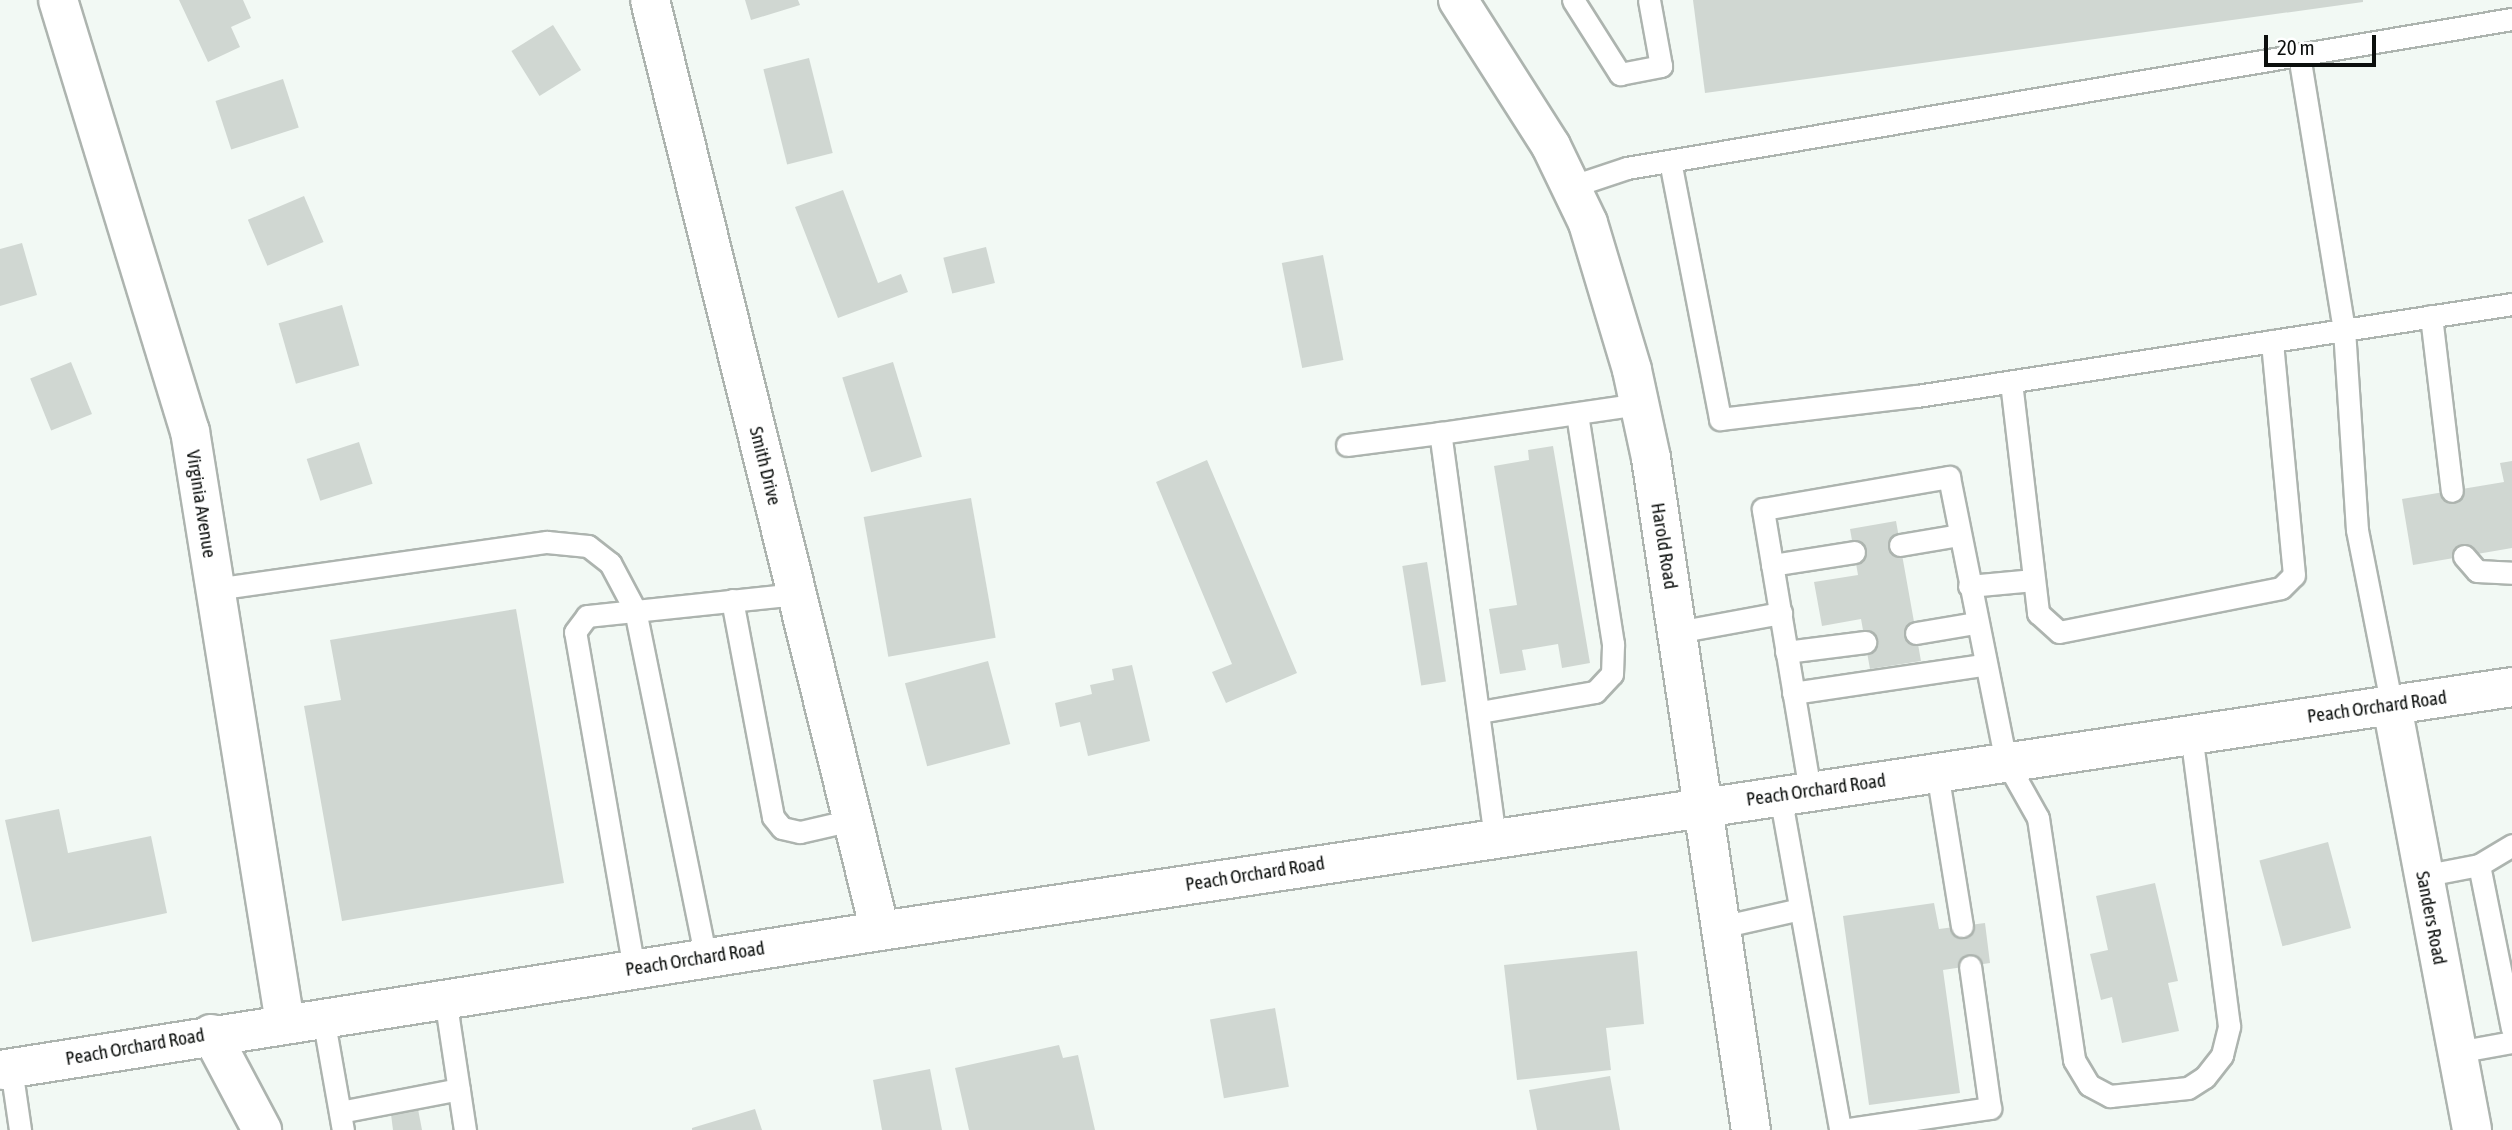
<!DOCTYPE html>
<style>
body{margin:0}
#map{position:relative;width:2512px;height:1130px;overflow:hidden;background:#f2f9f4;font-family:"Asap Condensed",sans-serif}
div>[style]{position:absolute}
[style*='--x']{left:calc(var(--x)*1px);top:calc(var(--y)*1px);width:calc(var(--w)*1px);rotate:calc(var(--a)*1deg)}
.building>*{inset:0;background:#d0d7d2;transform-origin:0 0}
.roads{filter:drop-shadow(2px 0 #adb4af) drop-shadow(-2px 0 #adb4af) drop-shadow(0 2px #adb4af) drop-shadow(0 -2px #adb4af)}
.service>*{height:21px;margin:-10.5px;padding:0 10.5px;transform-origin:10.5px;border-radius:10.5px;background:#fff}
.minor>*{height:38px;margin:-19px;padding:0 19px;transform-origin:19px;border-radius:19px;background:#fff}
.primary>*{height:38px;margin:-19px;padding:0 19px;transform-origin:19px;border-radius:19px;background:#fff}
span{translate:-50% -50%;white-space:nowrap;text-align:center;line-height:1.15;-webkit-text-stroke:5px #fff;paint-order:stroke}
.street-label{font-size:19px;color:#0c0f0d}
.scale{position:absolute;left:2264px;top:35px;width:112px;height:32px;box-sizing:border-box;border:4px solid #0c0f0d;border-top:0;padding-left:9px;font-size:21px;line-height:24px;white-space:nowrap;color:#0c0f0d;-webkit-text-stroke:5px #fff;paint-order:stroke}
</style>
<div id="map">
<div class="building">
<div style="clip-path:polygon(179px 0,243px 0,251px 18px,231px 27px,240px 47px,208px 62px)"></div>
<div style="clip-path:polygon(745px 0,798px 0,800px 5px,751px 20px)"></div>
<div style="clip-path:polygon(1693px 0,2363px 0,2363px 2px,1705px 93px)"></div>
<div style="left:553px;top:25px;width:53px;height:49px;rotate:58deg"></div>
<div style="left:809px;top:58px;width:98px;height:47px;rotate:76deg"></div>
<div style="left:283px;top:79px;width:51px;height:71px;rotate:72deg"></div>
<div style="clip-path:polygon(843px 190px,878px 283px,901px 274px,908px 292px,838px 318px,795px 207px)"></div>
<div style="left:304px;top:196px;width:50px;height:61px;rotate:67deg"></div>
<div style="clip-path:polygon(22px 243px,37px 295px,0 306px,0 249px)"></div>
<div style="left:986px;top:247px;width:37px;height:44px;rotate:76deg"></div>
<div style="left:1323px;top:255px;width:107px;height:42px;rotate:79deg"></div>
<div style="left:342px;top:305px;width:63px;height:66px;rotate:74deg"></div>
<div style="left:71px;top:362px;width:56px;height:44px;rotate:68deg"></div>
<div style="left:893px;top:362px;width:99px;height:53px;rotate:73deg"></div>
<div style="left:359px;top:442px;width:44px;height:55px;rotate:72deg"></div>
<div style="clip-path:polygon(1553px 446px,1590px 663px,1562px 668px,1558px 644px,1522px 650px,1526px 670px,1500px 674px,1489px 609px,1517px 605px,1494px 466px,1529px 460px,1528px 450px)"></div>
<div style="clip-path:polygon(1207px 460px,1297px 673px,1226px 703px,1212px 672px,1232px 664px,1156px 482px)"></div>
<div style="clip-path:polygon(2512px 461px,2512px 548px,2413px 565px,2402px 499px,2504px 482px,2500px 463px)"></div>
<div style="left:971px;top:498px;width:142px;height:109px;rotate:80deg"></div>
<div style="clip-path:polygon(1896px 521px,1921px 661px,1870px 669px,1861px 619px,1822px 626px,1814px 582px,1858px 575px,1850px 529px)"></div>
<div style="left:1427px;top:562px;width:121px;height:25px;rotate:81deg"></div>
<div style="clip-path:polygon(516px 609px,564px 883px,342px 921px,304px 706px,341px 700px,330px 640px)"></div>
<div style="left:988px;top:661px;width:86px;height:86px;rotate:75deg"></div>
<div style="clip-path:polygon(1132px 665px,1150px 741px,1088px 756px,1080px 722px,1060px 727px,1055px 703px,1092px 694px,1090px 685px,1114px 680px,1112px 669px)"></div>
<div style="clip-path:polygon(59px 809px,68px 853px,151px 836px,167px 913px,32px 942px,5px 820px)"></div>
<div style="left:2328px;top:842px;width:89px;height:71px;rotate:75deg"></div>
<div style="clip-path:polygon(2155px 883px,2178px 981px,2168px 983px,2179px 1031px,2122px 1043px,2112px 997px,2101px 1000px,2090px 954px,2108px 950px,2096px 896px)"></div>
<div style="clip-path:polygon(1934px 903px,1939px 929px,1985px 923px,1990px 963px,1943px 970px,1960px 1093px,1869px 1105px,1843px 916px)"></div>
<div style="clip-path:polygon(1637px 951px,1644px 1024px,1606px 1028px,1611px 1070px,1517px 1080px,1504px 965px)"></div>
<div style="left:1275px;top:1008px;width:80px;height:66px;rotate:80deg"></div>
<div style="clip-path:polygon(1059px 1045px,1063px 1058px,1078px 1055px,1095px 1130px,969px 1130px,955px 1068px)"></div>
<div style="clip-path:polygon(930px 1069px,942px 1130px,882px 1130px,873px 1080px)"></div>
<div style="clip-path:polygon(1610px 1076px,1620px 1130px,1537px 1130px,1529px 1090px)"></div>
<div style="clip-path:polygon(418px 1109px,422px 1130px,393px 1130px,391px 1114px)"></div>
<div style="clip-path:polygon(755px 1109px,762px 1130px,692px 1130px,692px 1128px)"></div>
</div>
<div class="roads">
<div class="service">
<div style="--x:1573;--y:0;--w:88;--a:57.6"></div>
<div style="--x:1620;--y:74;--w:42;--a:-11"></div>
<div style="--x:1661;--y:66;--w:67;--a:-100.3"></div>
<div style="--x:2299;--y:55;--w:278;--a:80.7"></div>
<div style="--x:2344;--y:329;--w:201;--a:86.3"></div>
<div style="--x:2357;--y:530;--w:179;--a:78.8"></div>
<div style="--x:1670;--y:161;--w:263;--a:79"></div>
<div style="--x:1720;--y:419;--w:198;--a:-6.7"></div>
<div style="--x:1917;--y:396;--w:602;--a:-8.79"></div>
<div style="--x:1570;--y:187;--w:60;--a:-18.4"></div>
<div style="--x:1627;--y:168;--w:897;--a:-9.56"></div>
<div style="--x:2431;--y:316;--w:176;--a:83.2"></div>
<div style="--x:2011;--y:382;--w:233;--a:83.3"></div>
<div style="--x:2038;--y:613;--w:28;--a:42"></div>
<div style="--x:2059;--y:632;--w:226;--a:-11.2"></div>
<div style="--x:2281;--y:588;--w:18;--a:-45"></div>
<div style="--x:2294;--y:575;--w:235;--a:-95.4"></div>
<div style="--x:1347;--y:445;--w:94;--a:-7.4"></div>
<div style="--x:1900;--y:545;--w:60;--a:-9.6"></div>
<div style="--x:2464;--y:556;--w:20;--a:49"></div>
<div style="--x:2477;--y:571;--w:35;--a:3"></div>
<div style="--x:1772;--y:565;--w:83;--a:-9"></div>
<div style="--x:1969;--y:586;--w:65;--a:-5.3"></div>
<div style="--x:215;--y:589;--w:335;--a:-8.1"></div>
<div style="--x:547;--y:542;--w:41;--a:5.6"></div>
<div style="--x:588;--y:546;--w:28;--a:38"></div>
<div style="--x:610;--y:563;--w:53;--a:62"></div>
<div style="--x:635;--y:610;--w:355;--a:78.5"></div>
<div style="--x:732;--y:600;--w:221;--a:79.3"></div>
<div style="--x:773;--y:817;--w:14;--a:51"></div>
<div style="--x:782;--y:828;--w:18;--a:13"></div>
<div style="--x:800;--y:832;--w:53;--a:-13"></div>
<div style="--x:1677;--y:632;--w:106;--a:-10.4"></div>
<div style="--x:1916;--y:633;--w:60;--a:-9.6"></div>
<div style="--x:1786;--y:652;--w:80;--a:-7.2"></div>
<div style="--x:1793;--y:693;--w:192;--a:-8.4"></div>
<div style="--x:1480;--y:712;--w:117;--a:-9.9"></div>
<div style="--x:1595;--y:692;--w:25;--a:-47"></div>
<div style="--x:1612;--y:674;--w:30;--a:-88"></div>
<div style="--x:1613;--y:644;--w:232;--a:-98.9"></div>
<div style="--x:1937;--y:772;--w:156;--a:80.8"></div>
<div style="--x:1810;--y:791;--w:286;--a:-99.5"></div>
<div style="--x:1763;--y:509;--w:189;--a:-9.8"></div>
<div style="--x:1949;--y:477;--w:290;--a:78.7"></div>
<div style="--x:2006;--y:761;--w:65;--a:60.7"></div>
<div style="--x:2038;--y:818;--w:245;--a:81.5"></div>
<div style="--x:2074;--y:1060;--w:29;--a:59"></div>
<div style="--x:2089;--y:1085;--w:24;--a:28"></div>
<div style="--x:2110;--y:1096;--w:78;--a:-5.9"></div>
<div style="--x:2188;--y:1088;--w:20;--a:-33"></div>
<div style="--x:2205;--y:1077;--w:28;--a:-52"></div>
<div style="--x:2222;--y:1055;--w:30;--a:-76"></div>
<div style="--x:2229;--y:1026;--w:293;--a:-97.4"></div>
<div style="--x:1780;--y:795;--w:340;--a:79.8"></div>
<div style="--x:1495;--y:838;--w:409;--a:-97.7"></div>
<div style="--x:1440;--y:433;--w:200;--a:-8.3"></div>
<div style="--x:2479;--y:865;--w:167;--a:78.6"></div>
<div style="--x:2422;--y:876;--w:58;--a:-10.9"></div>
<div style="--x:2479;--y:865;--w:39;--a:-31"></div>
<div style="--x:1721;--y:927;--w:81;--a:-12.8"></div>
<div style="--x:634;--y:969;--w:342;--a:-99.9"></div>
<div style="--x:575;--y:632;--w:20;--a:-53"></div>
<div style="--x:587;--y:616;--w:210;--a:-6"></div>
<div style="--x:445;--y:998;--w:134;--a:81.4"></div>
<div style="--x:323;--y:1017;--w:115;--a:80"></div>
<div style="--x:2457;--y:1052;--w:56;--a:-10.3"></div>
<div style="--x:11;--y:1068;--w:63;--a:81.7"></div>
<div style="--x:340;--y:1112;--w:121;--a:-10.9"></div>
<div style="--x:1841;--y:1130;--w:151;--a:-8.4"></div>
<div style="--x:1990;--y:1108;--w:143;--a:-98"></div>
</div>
<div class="minor">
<div style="--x:58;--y:0;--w:451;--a:73"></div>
<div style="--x:190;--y:431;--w:600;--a:80.88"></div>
<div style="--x:650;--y:0;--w:959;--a:76.12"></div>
<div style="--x:1458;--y:0;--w:173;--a:57.5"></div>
<div style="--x:1551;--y:146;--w:85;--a:64.3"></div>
<div style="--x:1588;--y:223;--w:153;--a:73.3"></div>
<div style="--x:1632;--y:370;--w:90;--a:77.8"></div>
<div style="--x:1651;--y:458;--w:679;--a:81.54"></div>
<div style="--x:2392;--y:706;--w:431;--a:79.3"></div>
<div style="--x:211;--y:1034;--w:109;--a:62"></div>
</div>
<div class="primary">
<div style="--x:0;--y:1070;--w:891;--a:-8.98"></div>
<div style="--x:880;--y:931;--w:1650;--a:-8.5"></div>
</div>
</div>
<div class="street-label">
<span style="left:765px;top:466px;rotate:76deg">Smith Drive</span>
<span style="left:201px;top:504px;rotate:81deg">Virginia Avenue</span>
<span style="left:1664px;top:546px;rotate:81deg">Harold Road</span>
<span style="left:2377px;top:707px;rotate:-8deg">Peach Orchard Road</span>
<span style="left:1816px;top:790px;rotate:-8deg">Peach Orchard Road</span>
<span style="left:1255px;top:874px;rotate:-9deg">Peach Orchard Road</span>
<span style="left:2431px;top:918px;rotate:79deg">Sanders Road</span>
<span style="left:695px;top:959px;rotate:-9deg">Peach Orchard Road</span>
<span style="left:135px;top:1047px;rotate:-10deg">Peach Orchard Road</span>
</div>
<div class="scale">20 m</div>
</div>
